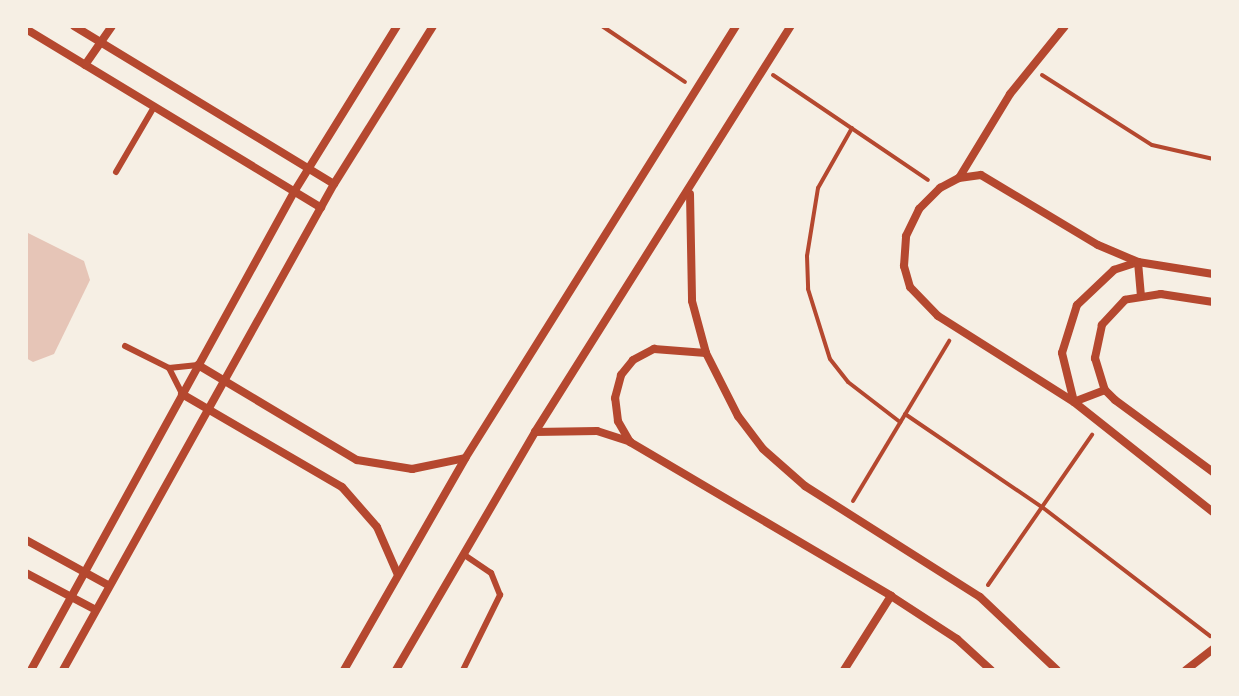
<!DOCTYPE html>
<style>
body{margin:0}
#map{position:relative;width:1239px;height:696px;overflow:hidden;background:#f6efe4;font-family:Poppins,sans-serif}
div>[style]{position:absolute}
[style*='--x']{left:calc(var(--x)*1px);top:calc(var(--y)*1px);width:calc(var(--w)*1px);rotate:calc(var(--a)*1deg)}
.building>*{inset:0;background:#e6c5b7}
.path>*{height:4px;margin:-2px;padding:0 2px;transform-origin:2px;border-radius:2px;background:#b5482f}
.service>*{height:6px;margin:-3px;padding:0 3px;transform-origin:3px;border-radius:3px;background:#b5482f}
.minor>*{height:8px;margin:-4px;padding:0 4px;transform-origin:4px;border-radius:4px;background:#b5482f}
span{translate:-50% -50%;white-space:nowrap;text-align:center;line-height:1.15;-webkit-text-stroke:6px #f6efe4;paint-order:stroke}
.frame{position:absolute;inset:0;border:28px solid #f6efe4;pointer-events:none}
</style>
<div id="map">
<div class="building">
<div style="clip-path:polygon(26px 232px,84px 261px,90px 280px,54px 354px,33px 362px,26px 358px)"></div>
</div>
<div class="path">
<div style="--x:602;--y:26;--w:100;--a:34"></div>
<div style="--x:773;--y:75;--w:187;--a:34.1"></div>
<div style="--x:1042;--y:75;--w:130;--a:32.5"></div>
<div style="--x:1152;--y:145;--w:63;--a:12.9"></div>
<div style="--x:852;--y:128;--w:69;--a:119.5"></div>
<div style="--x:818;--y:188;--w:69;--a:99.2"></div>
<div style="--x:807;--y:256;--w:33;--a:88"></div>
<div style="--x:808;--y:289;--w:73;--a:72.6"></div>
<div style="--x:830;--y:359;--w:29;--a:52"></div>
<div style="--x:848;--y:382;--w:66;--a:37.6"></div>
<div style="--x:905;--y:414;--w:166;--a:34.2"></div>
<div style="--x:1042;--y:507;--w:212;--a:37.5"></div>
<div style="--x:853;--y:501;--w:187;--a:-59"></div>
<div style="--x:988;--y:585;--w:183;--a:-55.3"></div>
</div>
<div class="service">
<div style="--x:116;--y:172;--w:75;--a:-59.7"></div>
<div style="--x:125;--y:346;--w:49;--a:26.6"></div>
<div style="--x:169;--y:368;--w:29;--a:-6"></div>
<div style="--x:169;--y:368;--w:29;--a:63"></div>
<div style="--x:463;--y:670;--w:84;--a:-63.7"></div>
<div style="--x:500;--y:595;--w:24;--a:-112"></div>
<div style="--x:491;--y:573;--w:32;--a:-146"></div>
</div>
<div class="minor">
<div style="--x:74;--y:26;--w:304;--a:31.3"></div>
<div style="--x:26;--y:29;--w:345;--a:31.2"></div>
<div style="--x:85;--y:65;--w:47;--a:-55.3"></div>
<div style="--x:959;--y:178;--w:98;--a:-58.7"></div>
<div style="--x:1010;--y:94;--w:87;--a:-51"></div>
<div style="--x:690;--y:194;--w:107;--a:88.9"></div>
<div style="--x:692;--y:301;--w:54;--a:74.9"></div>
<div style="--x:706;--y:353;--w:71;--a:63.1"></div>
<div style="--x:738;--y:416;--w:41;--a:52.9"></div>
<div style="--x:763;--y:449;--w:56;--a:41.4"></div>
<div style="--x:805;--y:486;--w:207;--a:32.4"></div>
<div style="--x:980;--y:597;--w:106;--a:43.5"></div>
<div style="--x:1213;--y:274;--w:76;--a:-170.9"></div>
<div style="--x:1138;--y:262;--w:25;--a:162"></div>
<div style="--x:1114;--y:270;--w:51;--a:136.6"></div>
<div style="--x:1077;--y:305;--w:50;--a:107.4"></div>
<div style="--x:1062;--y:353;--w:50;--a:76.2"></div>
<div style="--x:1074;--y:402;--w:177;--a:38.4"></div>
<div style="--x:1213;--y:302;--w:53;--a:-171.3"></div>
<div style="--x:1161;--y:294;--w:36;--a:171"></div>
<div style="--x:1125;--y:300;--w:34;--a:133"></div>
<div style="--x:1102;--y:325;--w:34;--a:102"></div>
<div style="--x:1095;--y:358;--w:34;--a:73"></div>
<div style="--x:1105;--y:390;--w:14;--a:45"></div>
<div style="--x:1115;--y:400;--w:122;--a:36.3"></div>
<div style="--x:198;--y:365;--w:185;--a:30.9"></div>
<div style="--x:357;--y:460;--w:56;--a:9.3"></div>
<div style="--x:412;--y:469;--w:54;--a:-11.7"></div>
<div style="--x:1105;--y:390;--w:33;--a:159"></div>
<div style="--x:1074;--y:402;--w:161;--a:-147.7"></div>
<div style="--x:938;--y:316;--w:40;--a:-134"></div>
<div style="--x:910;--y:287;--w:22;--a:-106"></div>
<div style="--x:904;--y:266;--w:30;--a:-86"></div>
<div style="--x:906;--y:236;--w:30;--a:-64"></div>
<div style="--x:919;--y:209;--w:30;--a:-45"></div>
<div style="--x:940;--y:188;--w:21;--a:-28"></div>
<div style="--x:959;--y:178;--w:22;--a:-8"></div>
<div style="--x:981;--y:175;--w:136;--a:30.9"></div>
<div style="--x:1098;--y:245;--w:43;--a:23"></div>
<div style="--x:1138;--y:262;--w:33;--a:85"></div>
<div style="--x:182;--y:394;--w:185;--a:30.2"></div>
<div style="--x:342;--y:487;--w:53;--a:48.8"></div>
<div style="--x:377;--y:527;--w:52;--a:66.4"></div>
<div style="--x:535;--y:432;--w:62;--a:-0.9"></div>
<div style="--x:597;--y:431;--w:35;--a:18"></div>
<div style="--x:630;--y:442;--w:303;--a:30.5"></div>
<div style="--x:891;--y:596;--w:79;--a:33.1"></div>
<div style="--x:957;--y:639;--w:46;--a:42.4"></div>
<div style="--x:630;--y:442;--w:24;--a:-120"></div>
<div style="--x:618;--y:421;--w:23;--a:-97"></div>
<div style="--x:615;--y:398;--w:24;--a:-75"></div>
<div style="--x:621;--y:375;--w:19;--a:-51"></div>
<div style="--x:633;--y:360;--w:24;--a:-28"></div>
<div style="--x:654;--y:349;--w:52;--a:4.4"></div>
<div style="--x:26;--y:540;--w:94;--a:28.8"></div>
<div style="--x:26;--y:573;--w:77;--a:27.9"></div>
<div style="--x:31;--y:670;--w:546;--a:-61.18"></div>
<div style="--x:294;--y:192;--w:195;--a:-58.2"></div>
<div style="--x:63;--y:670;--w:556;--a:-60.86"></div>
<div style="--x:334;--y:184;--w:186;--a:-57.9"></div>
<div style="--x:344;--y:670;--w:245;--a:-60.2"></div>
<div style="--x:466;--y:457;--w:509;--a:-57.93"></div>
<div style="--x:396;--y:670;--w:276;--a:-59.7"></div>
<div style="--x:535;--y:432;--w:480;--a:-57.8"></div>
<div style="--x:844;--y:670;--w:88;--a:-57.6"></div>
<div style="--x:1186;--y:670;--w:34;--a:-38"></div>
</div>
<div class="frame"></div>
</div>
